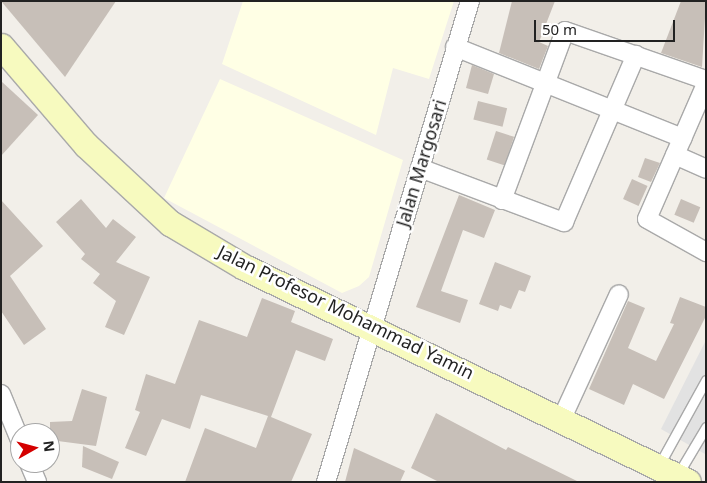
<!DOCTYPE html>
<style>
body{margin:0}
#map{position:relative;width:707px;height:483px;overflow:hidden;background:#f2efe9;font-family:"Noto Sans",sans-serif}
div>[style]{position:absolute}
[style*='--x']{left:calc(var(--x)*1px);top:calc(var(--y)*1px);width:calc(var(--w)*1px);rotate:calc(var(--a)*1deg)}
.education>*{inset:0;background:#ffffe5}
.parking>*{inset:0;background:#e2e2e2}
.building>*{inset:0;background:#c7bfb8;transform-origin:0 0}
.roads{filter:drop-shadow(1px 0 #a9a9a9) drop-shadow(-1px 0 #a9a9a9) drop-shadow(0 1px #a9a9a9) drop-shadow(0 -1px #a9a9a9)}
.service>*{height:9px;margin:-4.5px;padding:0 4.5px;transform-origin:4.5px;border-radius:4.5px;background:#fff}
.minor>*{height:18px;margin:-9px;padding:0 9px;transform-origin:9px;border-radius:9px;background:#fff}
.secondary>*{height:25px;margin:-12.5px;padding:0 12.5px;transform-origin:12.5px;border-radius:12.5px;background:#f7fabf}
span{translate:-50% -50%;white-space:nowrap;text-align:center;line-height:1.15;-webkit-text-stroke:5px #fff;paint-order:stroke}
.street-label{font-size:18px;color:#222}
.frame{position:absolute;inset:0;border:2px solid #222;pointer-events:none}
.north{position:absolute;left:10px;top:423px;width:50px;height:50px;box-sizing:border-box;background:#fff;border:1px solid #a7a7a7;border-radius:50%;rotate:83deg;font-size:14px;font-weight:700;line-height:20px;text-align:center;color:#222}
.north::after{content:'';display:block;margin:auto;width:18px;height:22px;background:#d40000;clip-path:polygon(50% 0,100% 100%,50% 72%,0 100%)}
.scale{position:absolute;left:534px;top:20px;width:141px;height:22px;box-sizing:border-box;border:2px solid #222;border-top:0;padding-left:6px;font-size:15px;line-height:18px;white-space:nowrap;color:#222;-webkit-text-stroke:4px #fff;paint-order:stroke}
</style>
<div id="map">
<div class="education">
<div style="clip-path:polygon(243px 1px,454px 1px,429px 79px,393px 68px,376px 135px,222px 64px)"></div>
<div style="clip-path:polygon(220px 79px,403px 160px,369px 277px,359px 286px,342px 293px,164px 198px)"></div>
</div>
<div class="parking">
<div style="clip-path:polygon(706px 340px,706px 452px,705px 454px,661px 429px)"></div>
</div>
<div class="building">
<div style="clip-path:polygon(1px 1px,116px 1px,65px 77px)"></div>
<div style="clip-path:polygon(512px 1px,555px 1px,539px 42px,548px 46px,539px 69px,499px 53px)"></div>
<div style="clip-path:polygon(681px 1px,706px 1px,702px 67px,661px 53px)"></div>
<div style="clip-path:polygon(472px 65px,494px 74px,488px 94px,466px 88px)"></div>
<div style="clip-path:polygon(1px 81px,38px 115px,1px 156px)"></div>
<div style="left:478px;top:101px;width:30px;height:19px;rotate:14deg"></div>
<div style="left:496px;top:131px;width:19px;height:30px;rotate:18deg"></div>
<div style="clip-path:polygon(645px 158px,660px 163px,651px 182px,638px 177px)"></div>
<div style="left:632px;top:179px;width:17px;height:22px;rotate:24deg"></div>
<div style="clip-path:polygon(459px 195px,495px 210px,484px 238px,463px 230px,441px 291px,468px 300px,460px 323px,416px 307px)"></div>
<div style="clip-path:polygon(81px 199px,106px 228px,113px 219px,136px 237px,116px 262px,150px 277px,124px 335px,105px 327px,116px 301px,93px 283px,100px 274px,81px 259px,85px 254px,56px 222px)"></div>
<div style="left:681px;top:199px;width:21px;height:17px;rotate:23deg"></div>
<div style="clip-path:polygon(1px 200px,43px 246px,10px 276px,46px 329px,24px 345px,1px 311px)"></div>
<div style="clip-path:polygon(495px 262px,531px 276px,525px 292px,519px 290px,511px 309px,500px 305px,498px 311px,479px 304px)"></div>
<div style="clip-path:polygon(680px 297px,706px 307px,706px 316px,664px 399px,633px 384px,624px 405px,589px 389px,628px 301px,645px 308px,628px 348px,656px 361px,674px 324px,670px 323px)"></div>
<div style="clip-path:polygon(262px 298px,295px 311px,291px 322px,333px 339px,325px 361px,296px 350px,271px 417px,312px 434px,291px 482px,185px 482px,205px 428px,256px 448px,268px 416px,201px 395px,190px 429px,162px 419px,146px 456px,125px 448px,140px 412px,135px 410px,146px 374px,175px 384px,199px 320px,247px 337px)"></div>
<div style="clip-path:polygon(82px 389px,107px 397px,96px 446px,50px 440px,50px 422px,72px 421px)"></div>
<div style="clip-path:polygon(436px 413px,506px 450px,508px 447px,579px 482px,439px 482px,411px 468px)"></div>
<div style="clip-path:polygon(83px 446px,119px 462px,112px 479px,82px 467px)"></div>
<div style="clip-path:polygon(354px 448px,405px 471px,400px 482px,345px 482px)"></div>
</div>
<div class="roads">
<div class="service">
<div style="--x:659;--y:465;--w:97;--a:-61.1"></div>
<div style="--x:678;--y:474;--w:55;--a:-59.2"></div>
</div>
<div class="minor">
<div style="--x:455;--y:47;--w:245;--a:21.8"></div>
<div style="--x:706;--y:84;--w:147;--a:113.6"></div>
<div style="--x:647;--y:219;--w:68;--a:29.2"></div>
<div style="--x:675;--y:155;--w:34;--a:24"></div>
<div style="--x:420;--y:168;--w:154;--a:20.6"></div>
<div style="--x:564;--y:222;--w:182;--a:-66.7"></div>
<div style="--x:502;--y:200;--w:180;--a:-69.6"></div>
<div style="--x:565;--y:31;--w:149;--a:19.2"></div>
<div style="--x:1;--y:394;--w:50;--a:67.6"></div>
<div style="--x:562;--y:418;--w:136;--a:-65.3"></div>
<div style="--x:29;--y:463;--w:21;--a:67"></div>
<div style="--x:326;--y:482;--w:502;--a:-73.33"></div>
</div>
<div class="secondary">
<div style="--x:1;--y:46;--w:130;--a:49.4"></div>
<div style="--x:86;--y:145;--w:115;--a:42.9"></div>
<div style="--x:170;--y:223;--w:86;--a:30.7"></div>
<div style="--x:244;--y:267;--w:493;--a:25.8"></div>
</div>
</div>
<div class="street-label">
<span style="left:421px;top:163px;rotate:-73deg">Jalan Margosari</span>
<span style="left:346px;top:312px;rotate:26deg">Jalan Profesor Mohammad Yamin</span>
</div>
<div class="frame"></div>
<div class="north">N</div>
<div class="scale">50 m</div>
</div>
